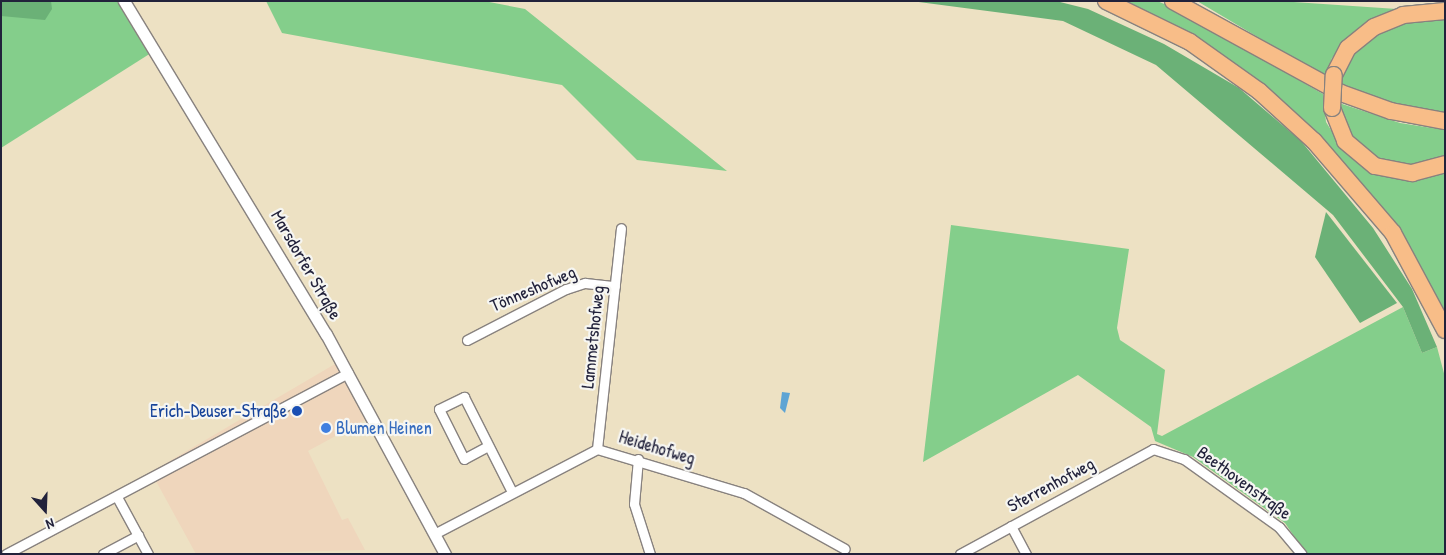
<!DOCTYPE html>
<meta charset="utf-8">
<style>
body{margin:0}
#map{position:relative;width:1446px;height:555px;overflow:hidden;background:#ede1c3;font-family:"Patrick Hand",sans-serif}
div>[style]{position:absolute}
[style*='--x']{left:calc(var(--x)*1px);top:calc(var(--y)*1px);width:calc(var(--w)*1px);rotate:calc(var(--a)*1deg)}
.built>*{inset:0;background:#efd6bc}
.green>*{inset:0;background:#84ce8b}
.forest>*{inset:0;background:#6bb177}
.water>*{inset:0;background:#5ea4d4}
.roads{filter:drop-shadow(1px 0 #88827f) drop-shadow(-1px 0 #88827f) drop-shadow(0 1px #88827f) drop-shadow(0 -1px #88827f)}
.minor>*{height:9px;margin:-4.5px;padding:0 4.5px;transform-origin:4.5px;border-radius:4.5px;background:#fff}
.tertiary>*{height:11px;margin:-5.5px;padding:0 5.5px;transform-origin:5.5px;border-radius:5.5px;background:#fff}
.motorway>*{height:16px;margin:-8px;padding:0 8px;transform-origin:8px;border-radius:8px;background:#f8bd88}
.bridges{filter:drop-shadow(1px 0 #88827f) drop-shadow(-1px 0 #88827f) drop-shadow(0 1px #88827f) drop-shadow(0 -1px #88827f)}
.motorway-bridge>*{height:16px;margin:-8px;padding:0 8px;transform-origin:8px;border-radius:8px;background:#f8bd88}
.dots>*{width:14px;height:14px;translate:-50% -50%;box-sizing:border-box;border:2px solid #f6f6f2;border-radius:50%}
span{translate:-50% -50%;white-space:nowrap;text-align:center;line-height:1.15;-webkit-text-stroke:4.5px #f6f6f2;paint-order:stroke}
.street-label{font-size:18px;color:#22223b}
.transit-label{font-size:18px;color:#164399}
.right{translate:-100% -50%;text-align:right}
.shop-label{font-size:18px;color:#366cbe}
.left{translate:0 -50%;text-align:left}
.frame{position:absolute;inset:0;border:2px solid #22223b;pointer-events:none}
.north{position:absolute;left:20px;top:485px;width:50px;height:50px;-webkit-text-stroke:4px #f6f6f2;paint-order:stroke;rotate:160deg;font-size:14px;font-weight:700;line-height:20px;text-align:center;color:#22223b}
.north::after{content:'';display:block;margin:auto;width:18px;height:22px;background:#22223b;clip-path:polygon(50% 0,100% 100%,50% 72%,0 100%)}
</style>
<div id="map">
<div class="built">
<div style="clip-path:polygon(335px 364px,365px 420px,308px 451px,342px 520px,348px 518px,365px 550px,196px 554px,151px 472px)"></div>
</div>
<div class="green">
<div style="clip-path:polygon(1px 1px,118px 1px,151px 53px,1px 148px)"></div>
<div style="clip-path:polygon(266px 1px,484px 1px,525px 9px,727px 171px,637px 160px,562px 85px,282px 33px)"></div>
<div style="clip-path:polygon(1124px 1px,1157px 1px,1174px 8px,1323px 94px,1326px 122px,1341px 146px,1366px 169px,1409px 180px,1445px 170px,1445px 317px,1390px 217px,1324px 140px,1260px 82px)"></div>
<div style="clip-path:polygon(1197px 1px,1279px 1px,1397px 9px,1374px 19px,1332px 58px,1325px 77px)"></div>
<div style="clip-path:polygon(1445px 16px,1445px 115px,1401px 107px,1340px 85px,1350px 54px,1394px 22px)"></div>
<div style="clip-path:polygon(1339px 103px,1400px 123px,1445px 130px,1445px 158px,1434px 163px,1391px 166px,1356px 145px)"></div>
<div style="clip-path:polygon(951px 225px,1129px 249px,1117px 328px,1120px 340px,1165px 370px,1157px 434px,1162px 436px,1403px 307px,1422px 353px,1437px 347px,1445px 377px,1445px 554px,1306px 554px,1285px 523px,1193px 457px,1155px 441px,1151px 427px,1078px 375px,923px 462px)"></div>
</div>
<div class="forest">
<div style="clip-path:polygon(1px 1px,51px 1px,52px 9px,45px 20px,1px 16px)"></div>
<div style="clip-path:polygon(911px 1px,1056px 1px,1088px 9px,1164px 44px,1239px 88px,1301px 141px,1373px 228px,1412px 289px,1437px 347px,1422px 353px,1403px 307px,1333px 215px,1156px 65px,1063px 21px)"></div>
<div style="clip-path:polygon(1326px 212px,1397px 303px,1360px 323px,1315px 257px)"></div>
</div>
<div class="water">
<div style="clip-path:polygon(782px 392px,790px 393px,785px 413px,780px 408px)"></div>
</div>
<div class="roads">
<div class="minor">
<div style="--x:467;--y:340;--w:111;--a:-27.3"></div>
<div style="--x:566;--y:289;--w:20;--a:-18"></div>
<div style="--x:585;--y:283;--w:30;--a:6"></div>
<div style="--x:488;--y:446;--w:27;--a:152"></div>
<div style="--x:464;--y:459;--w:56;--a:-116.6"></div>
<div style="--x:439;--y:409;--w:28;--a:-26"></div>
<div style="--x:464;--y:397;--w:104;--a:63.2"></div>
<div style="--x:597;--y:449;--w:222;--a:-83.8"></div>
<div style="--x:638;--y:459;--w:45;--a:95.1"></div>
<div style="--x:634;--y:504;--w:52;--a:72.3"></div>
<div style="--x:117;--y:497;--w:65;--a:61.5"></div>
<div style="--x:1011;--y:526;--w:32;--a:62"></div>
<div style="--x:434;--y:534;--w:184;--a:-27.5"></div>
<div style="--x:597;--y:449;--w:153;--a:16.7"></div>
<div style="--x:744;--y:493;--w:115;--a:29"></div>
<div style="--x:6;--y:554;--w:387;--a:-27.9"></div>
<div style="--x:103;--y:554;--w:40;--a:-28"></div>
<div style="--x:960;--y:554;--w:220;--a:-28.5"></div>
<div style="--x:1153;--y:449;--w:33;--a:18"></div>
<div style="--x:1184;--y:459;--w:117;--a:35.6"></div>
<div style="--x:1279;--y:527;--w:35;--a:50"></div>
</div>
<div class="tertiary">
<div style="--x:124;--y:1;--w:389;--a:58.8"></div>
<div style="--x:326;--y:334;--w:250;--a:61.6"></div>
</div>
<div class="motorway">
<div style="--x:1106;--y:1;--w:93;--a:26"></div>
<div style="--x:1190;--y:42;--w:85;--a:35.4"></div>
<div style="--x:1259;--y:91;--w:74;--a:42.3"></div>
<div style="--x:1314;--y:141;--w:121;--a:49.3"></div>
<div style="--x:1393;--y:233;--w:110;--a:61.8"></div>
<div style="--x:1173;--y:1;--w:192;--a:28.7"></div>
<div style="--x:1341;--y:93;--w:53;--a:19.8"></div>
<div style="--x:1391;--y:111;--w:55;--a:10.5"></div>
<div style="--x:1334;--y:75;--w:30;--a:-63"></div>
<div style="--x:1348;--y:48;--w:33;--a:-39"></div>
<div style="--x:1374;--y:27;--w:31;--a:-22"></div>
<div style="--x:1403;--y:15;--w:42;--a:-5.4"></div>
<div style="--x:1332;--y:108;--w:35;--a:68"></div>
<div style="--x:1345;--y:141;--w:39;--a:40"></div>
<div style="--x:1375;--y:166;--w:38;--a:11"></div>
<div style="--x:1412;--y:173;--w:34;--a:-15"></div>
</div>
</div>
<div class="bridges">
<div class="motorway-bridge">
<div style="--x:1332;--y:108;--w:33;--a:-87"></div>
</div>
</div>
<div class="dots">
<div style="left:297px;top:411px;background:#1a4fb4"></div>
<div style="left:326px;top:428px;background:#3f7fe0"></div>
</div>
<div class="street-label">
<span style="left:306px;top:265px;rotate:60deg">Marsdorfer Straße</span>
<span style="left:533px;top:289px;rotate:-23deg">Tönneshofweg</span>
<span style="left:593px;top:337px;rotate:-84deg">Lammetshofweg</span>
<span style="left:657px;top:448px;rotate:17deg">Heidehofweg</span>
<span style="left:1244px;top:483px;rotate:36deg">Beethovenstraße</span>
<span style="left:1051px;top:485px;rotate:-28deg">Sterrenhofweg</span>
</div>
<div class="transit-label">
<span class="right" style="left:287px;top:411px">Erich-Deuser-Straße</span>
</div>
<div class="shop-label">
<span class="left" style="left:336px;top:428px">Blumen Heinen</span>
</div>
<div class="frame"></div>
<div class="north">N</div>
</div>
